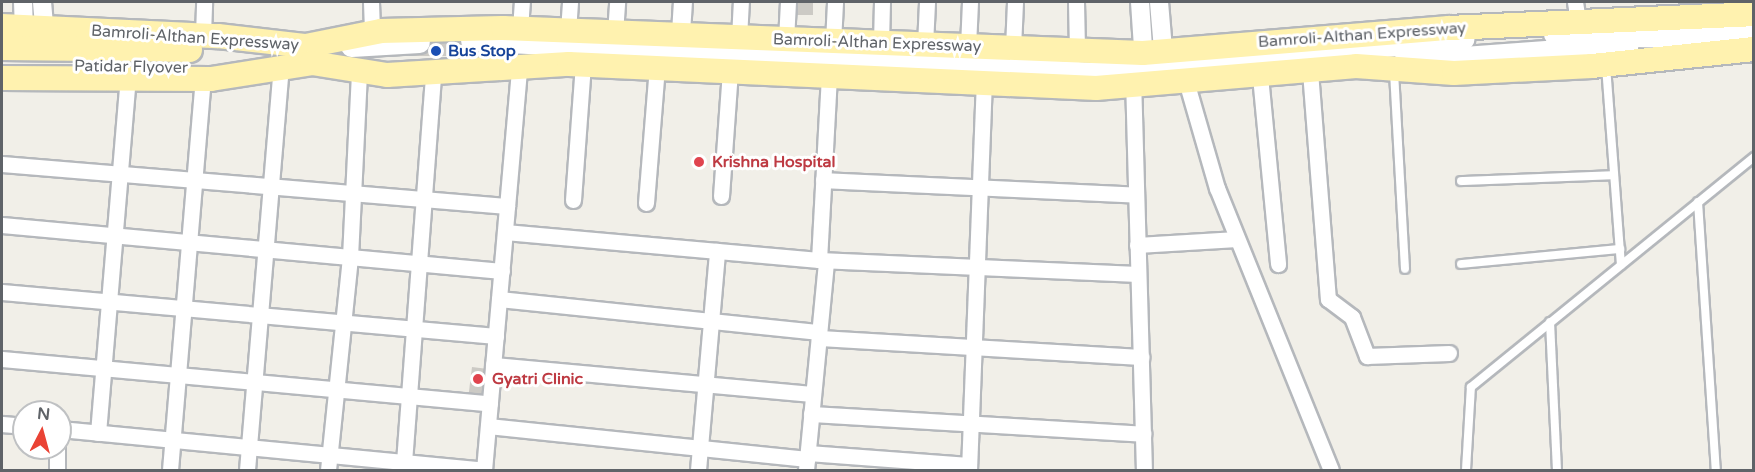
<!DOCTYPE html>
<style>
body{margin:0}
#map{position:relative;width:1755px;height:472px;overflow:hidden;background:#f1efe8;font-family:"Varela Round",sans-serif}
div>[style]{position:absolute}
[style*='--x']{left:calc(var(--x)*1px);top:calc(var(--y)*1px);width:calc(var(--w)*1px);rotate:calc(var(--a)*1deg)}
.building>*{inset:0;background:#cccac5;transform-origin:0 0}
.roads{filter:drop-shadow(2px 0 #b5b8bc) drop-shadow(-2px 0 #b5b8bc) drop-shadow(0 2px #b5b8bc) drop-shadow(0 -2px #b5b8bc)}
.service>*{height:8px;margin:-4px;padding:0 4px;transform-origin:4px;border-radius:4px;background:#fff}
.minor>*{height:15px;margin:-7.5px;padding:0 7.5px;transform-origin:7.5px;border-radius:7.5px;background:#fff}
.tertiary>*{height:18px;margin:-9px;padding:0 9px;transform-origin:9px;border-radius:9px;background:#fff}
.secondary>*{height:21px;margin:-10.5px;padding:0 10.5px;transform-origin:10.5px;border-radius:10.5px;background:#fff}
.primary>*{height:24px;margin:-12px;padding:0 12px;transform-origin:12px;border-radius:12px;background:#fff2af}
.dots>*{width:16px;height:16px;translate:-50% -50%;box-sizing:border-box;border:3px solid #fff;border-radius:50%}
span{translate:-50% -50%;white-space:nowrap;text-align:center;line-height:1.15;-webkit-text-stroke:6px #fff;paint-order:stroke}
.street-label{font-size:16px;color:#5f6368}
.transit-label{font-size:16px;color:#164399;font-weight:700}
.left{translate:0 -50%;text-align:left}
.health-label{font-size:16px;color:#be3a42;font-weight:700}
.frame{position:absolute;inset:0;border:3px solid #5f6368;pointer-events:none}
.north{position:absolute;left:12px;top:400px;width:60px;height:60px;box-sizing:border-box;background:#fff;border:2px solid #bfc1c3;border-radius:50%;rotate:6deg;font-size:16px;font-weight:700;line-height:24px;text-align:center;color:#5f6368}
.north::after{content:'';display:block;margin:auto;width:21px;height:27px;background:#ea4335;clip-path:polygon(50% 0,100% 100%,50% 72%,0 100%)}
</style>
<div id="map">
<div class="building">
<div style="left:792px;top:2px;width:21px;height:13px"></div>
<div style="left:470px;top:44px;width:12px;height:70px;rotate:90deg"></div>
<div style="left:472px;top:367px;width:16px;height:29px;rotate:7deg"></div>
</div>
<div class="roads">
<div class="service">
<div style="--x:1606;--y:66;--w:199;--a:85.7"></div>
<div style="--x:1394;--y:72;--w:197;--a:86.8"></div>
<div style="--x:1461;--y:181;--w:153;--a:-2.2"></div>
<div style="--x:1698;--y:202;--w:269;--a:86.2"></div>
<div style="--x:1461;--y:264;--w:160;--a:-5.4"></div>
<div style="--x:1550;--y:322;--w:148;--a:87.3"></div>
<div style="--x:1466;--y:470;--w:83;--a:-86.6"></div>
<div style="--x:1471;--y:387;--w:365;--a:-39.1"></div>
</div>
<div class="minor">
<div style="--x:371;--y:2;--w:31;--a:88"></div>
<div style="--x:1076;--y:2;--w:48;--a:88.8"></div>
<div style="--x:1575;--y:2;--w:20;--a:81"></div>
<div style="--x:520;--y:29;--w:27;--a:-86"></div>
<div style="--x:568;--y:31;--w:29;--a:-86"></div>
<div style="--x:615;--y:33;--w:31;--a:-86"></div>
<div style="--x:203;--y:35;--w:33;--a:-88"></div>
<div style="--x:739;--y:38;--w:36;--a:-87"></div>
<div style="--x:786;--y:40;--w:38;--a:-87"></div>
<div style="--x:833;--y:42;--w:40;--a:-87.1"></div>
<div style="--x:881;--y:43;--w:41;--a:-88.6"></div>
<div style="--x:925;--y:45;--w:43;--a:-87.3"></div>
<div style="--x:968;--y:46;--w:44;--a:-87.4"></div>
<div style="--x:1013;--y:48;--w:46;--a:-87.5"></div>
<div style="--x:1310;--y:71;--w:229;--a:85.5"></div>
<div style="--x:1328;--y:299;--w:30;--a:37"></div>
<div style="--x:1352;--y:317;--w:42;--a:69"></div>
<div style="--x:1367;--y:356;--w:82;--a:-2.1"></div>
<div style="--x:1184;--y:74;--w:119;--a:73.9"></div>
<div style="--x:1217;--y:188;--w:304;--a:68"></div>
<div style="--x:1260;--y:76;--w:189;--a:84.5"></div>
<div style="--x:1133;--y:78;--w:392;--a:88.4"></div>
<div style="--x:2;--y:164;--w:507;--a:4.75"></div>
<div style="--x:823;--y:180;--w:313;--a:2.7"></div>
<div style="--x:721;--y:196;--w:126;--a:-85.9"></div>
<div style="--x:573;--y:200;--w:135;--a:-85.8"></div>
<div style="--x:646;--y:203;--w:136;--a:-85.4"></div>
<div style="--x:2;--y:225;--w:502;--a:5.26"></div>
<div style="--x:505;--y:232;--w:315;--a:5.1"></div>
<div style="--x:819;--y:260;--w:319;--a:2.5"></div>
<div style="--x:1137;--y:245;--w:100;--a:-3.4"></div>
<div style="--x:819;--y:260;--w:186;--a:-86.9"></div>
<div style="--x:2;--y:292;--w:496;--a:5.1"></div>
<div style="--x:499;--y:299;--w:322;--a:5.9"></div>
<div style="--x:819;--y:338;--w:323;--a:3.4"></div>
<div style="--x:2;--y:359;--w:490;--a:5.2"></div>
<div style="--x:493;--y:365;--w:321;--a:5.2"></div>
<div style="--x:811;--y:414;--w:333;--a:3.4"></div>
<div style="--x:2;--y:424;--w:22;--a:5"></div>
<div style="--x:488;--y:426;--w:321;--a:5.9"></div>
<div style="--x:60;--y:429;--w:426;--a:5.5"></div>
<div style="--x:98;--y:433;--w:355;--a:-85.2"></div>
<div style="--x:808;--y:453;--w:161;--a:4.3"></div>
<div style="--x:404;--y:462;--w:389;--a:-85.7"></div>
<div style="--x:57;--y:470;--w:22;--a:-90"></div>
<div style="--x:170;--y:470;--w:392;--a:-85.2"></div>
<div style="--x:247;--y:470;--w:402;--a:-85.2"></div>
<div style="--x:328;--y:470;--w:214;--a:-84.1"></div>
<div style="--x:350;--y:257;--w:187;--a:-87.2"></div>
<div style="--x:484;--y:470;--w:402;--a:-85"></div>
<div style="--x:698;--y:470;--w:220;--a:-85"></div>
<div style="--x:806;--y:470;--w:210;--a:-84.5"></div>
<div style="--x:969;--y:470;--w:389;--a:-87.8"></div>
</div>
<div class="tertiary">
<div style="--x:23;--y:2;--w:24;--a:88"></div>
<div style="--x:42;--y:2;--w:25;--a:85"></div>
<div style="--x:1140;--y:2;--w:61;--a:86.2"></div>
<div style="--x:1159;--y:2;--w:60;--a:85.2"></div>
<div style="--x:680;--y:48;--w:46;--a:-86.3"></div>
</div>
<div class="secondary">
<div style="--x:1554;--y:34;--w:121;--a:1.4"></div>
<div style="--x:1661;--y:39;--w:93;--a:-4.9"></div>
<div style="--x:471;--y:40;--w:626;--a:3.02"></div>
<div style="--x:1096;--y:73;--w:369;--a:-5.3"></div>
<div style="--x:351;--y:46;--w:68;--a:-3.4"></div>
<div style="--x:1405;--y:54;--w:45;--a:5.1"></div>
<div style="--x:1450;--y:58;--w:178;--a:-4.2"></div>
</div>
<div class="primary">
<div style="--x:2;--y:26;--w:216;--a:2.7"></div>
<div style="--x:218;--y:36;--w:89;--a:6.5"></div>
<div style="--x:306;--y:46;--w:76;--a:-11.3"></div>
<div style="--x:381;--y:31;--w:122;--a:-1.4"></div>
<div style="--x:503;--y:28;--w:640;--a:2.24"></div>
<div style="--x:1143;--y:53;--w:307;--a:-4.7"></div>
<div style="--x:1449;--y:28;--w:305;--a:-2.6"></div>
<div style="--x:2;--y:48;--w:188;--a:0.6"></div>
<div style="--x:2;--y:78;--w:209;--a:0.3"></div>
<div style="--x:211;--y:79;--w:102;--a:-9"></div>
<div style="--x:312;--y:63;--w:76;--a:9.1"></div>
<div style="--x:387;--y:75;--w:182;--a:-3.5"></div>
<div style="--x:569;--y:64;--w:528;--a:2.61"></div>
<div style="--x:1096;--y:88;--w:261;--a:-4.8"></div>
<div style="--x:1356;--y:66;--w:98;--a:4.1"></div>
<div style="--x:1454;--y:73;--w:138;--a:-2.9"></div>
<div style="--x:1592;--y:66;--w:163;--a:-6"></div>
</div>
</div>
<div class="dots">
<div style="left:436px;top:51px;background:#1a4fb4"></div>
<div style="left:699px;top:162px;background:#e0444e"></div>
<div style="left:478px;top:379px;background:#e0444e"></div>
</div>
<div class="street-label">
<span style="left:1362px;top:35px;rotate:-4deg">Bamroli-Althan Expressway</span>
<span style="left:195px;top:38px;rotate:4deg">Bamroli-Althan Expressway</span>
<span style="left:877px;top:43px;rotate:2deg">Bamroli-Althan Expressway</span>
<span style="left:131px;top:67px;rotate:1deg">Patidar Flyover</span>
</div>
<div class="transit-label">
<span class="left" style="left:448px;top:51px">Bus Stop</span>
</div>
<div class="health-label">
<span class="left" style="left:712px;top:162px">Krishna Hospital</span>
<span class="left" style="left:492px;top:379px">Gyatri Clinic</span>
</div>
<div class="frame"></div>
<div class="north">N</div>
</div>
